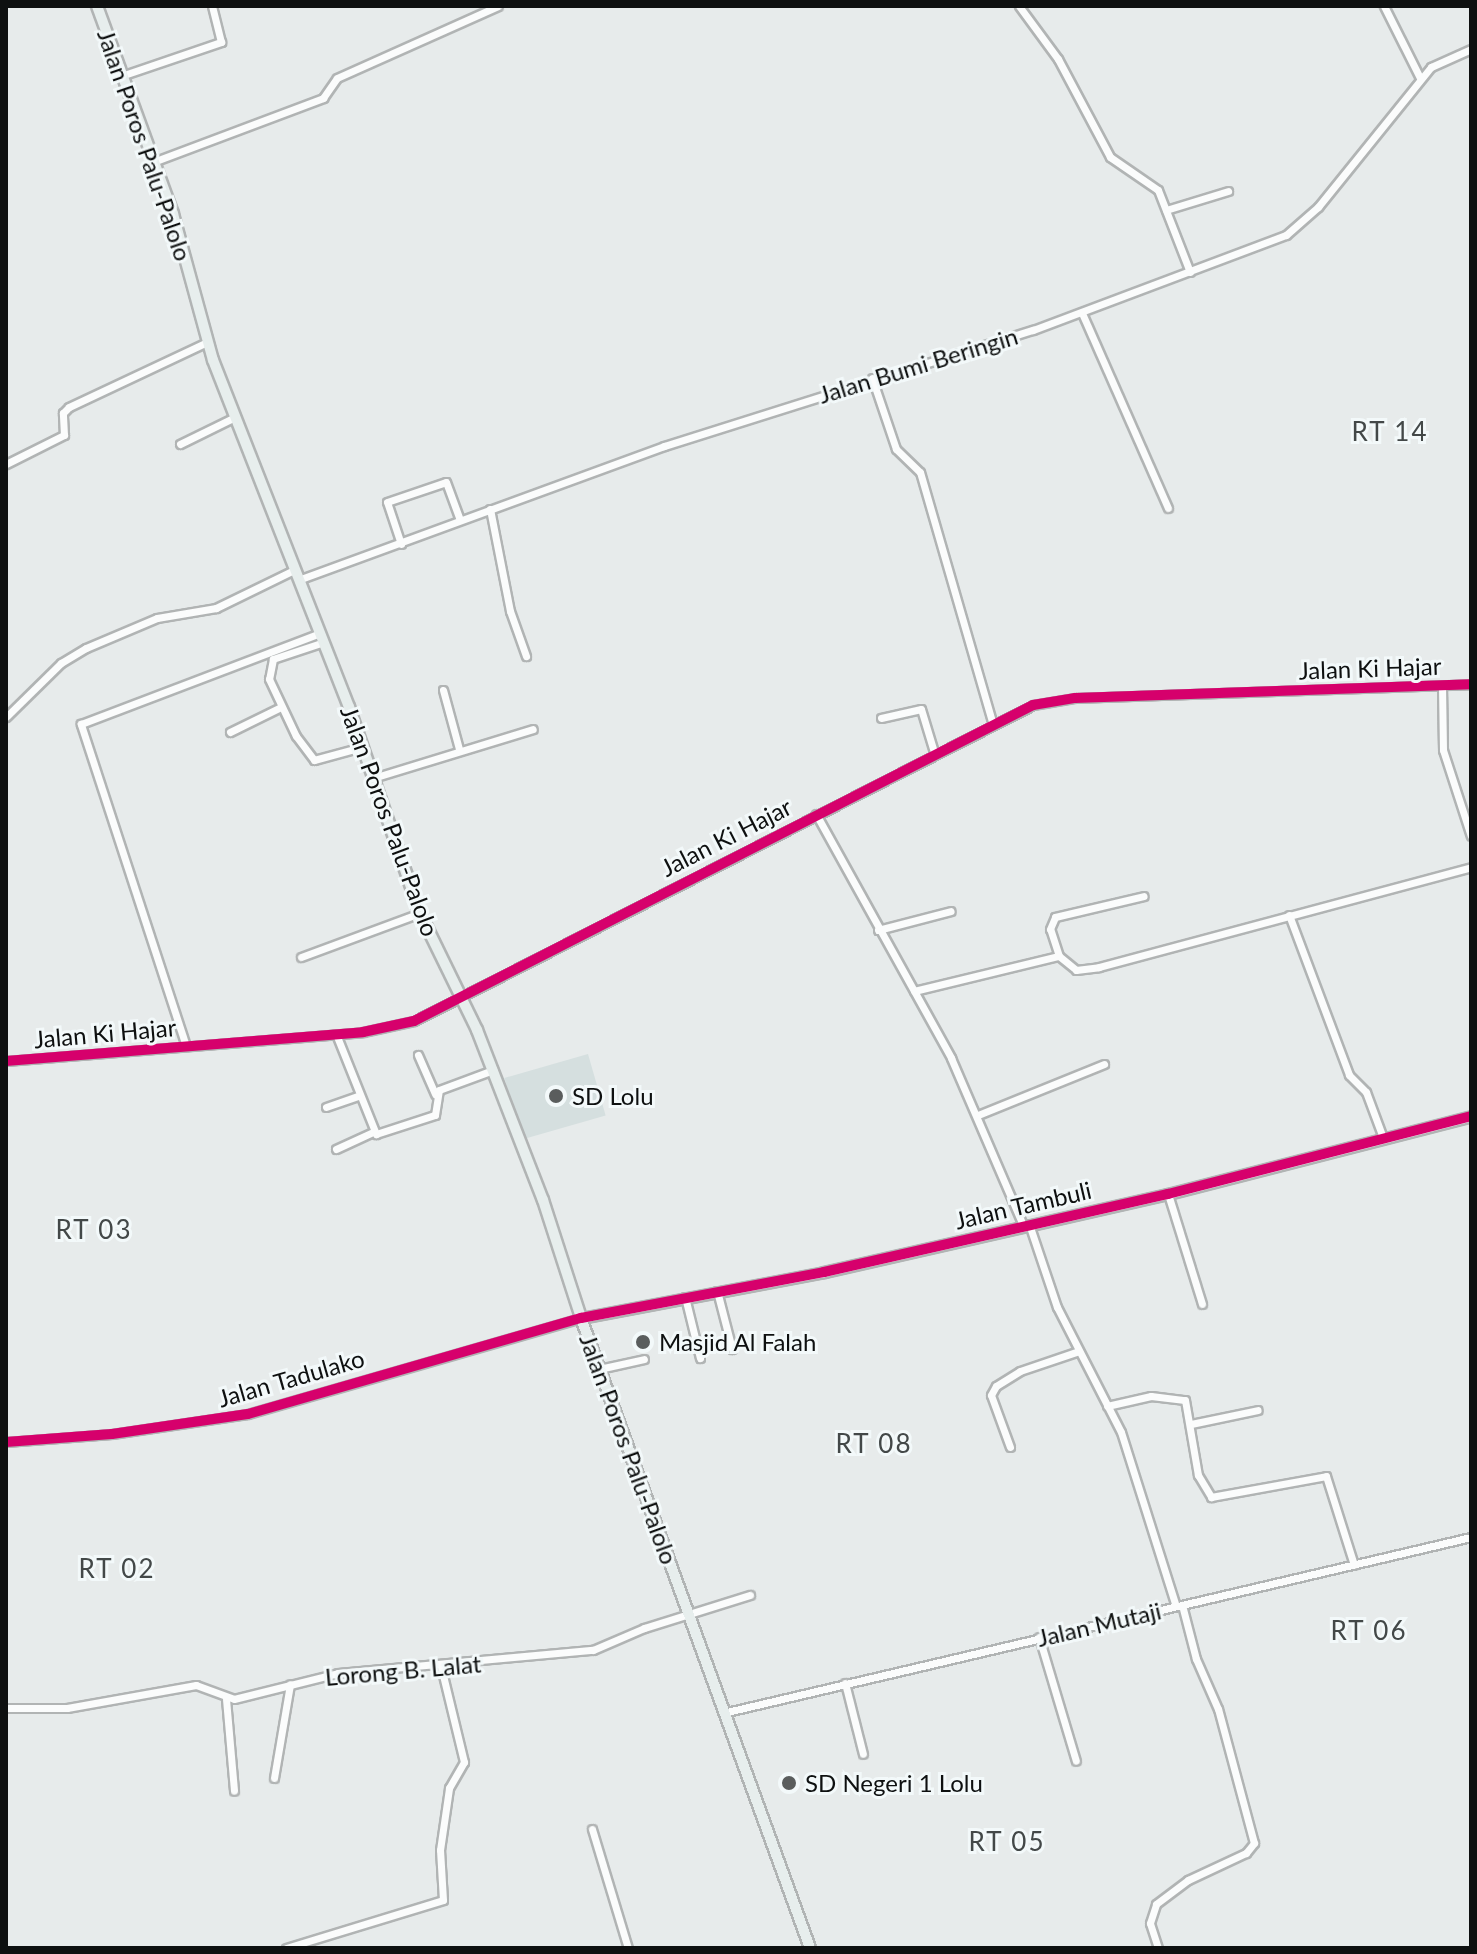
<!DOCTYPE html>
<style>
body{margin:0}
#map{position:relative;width:1477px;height:1954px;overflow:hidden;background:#e7ebeb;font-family:Lato,sans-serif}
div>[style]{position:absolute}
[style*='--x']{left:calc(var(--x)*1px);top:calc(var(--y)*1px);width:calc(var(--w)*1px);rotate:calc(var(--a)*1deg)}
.built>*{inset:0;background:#d5dfdf;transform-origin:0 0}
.roads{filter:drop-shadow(2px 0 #b1b4b4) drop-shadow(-2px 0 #b1b4b4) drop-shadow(0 2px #b1b4b4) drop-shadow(0 -2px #b1b4b4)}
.street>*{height:7px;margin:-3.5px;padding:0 3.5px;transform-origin:3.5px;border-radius:3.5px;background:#fbfcfc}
.secondary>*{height:9px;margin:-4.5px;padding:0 4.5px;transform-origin:4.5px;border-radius:4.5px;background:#fbfcfc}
.primary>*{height:10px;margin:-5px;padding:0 5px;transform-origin:5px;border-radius:5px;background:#e7eeed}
.cycleway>*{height:10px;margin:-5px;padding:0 5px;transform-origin:5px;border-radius:5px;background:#d6006c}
.dots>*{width:22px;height:22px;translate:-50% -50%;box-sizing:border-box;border:4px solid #f3f9fa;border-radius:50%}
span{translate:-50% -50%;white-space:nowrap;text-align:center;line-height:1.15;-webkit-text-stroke:6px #f3f9fa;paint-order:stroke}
.street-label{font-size:24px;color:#0e1010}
.poi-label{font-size:24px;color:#0e1010}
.left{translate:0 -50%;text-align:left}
.neighbourhood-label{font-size:26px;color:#434848;letter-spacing:2px}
.frame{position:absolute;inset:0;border:8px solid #0e1010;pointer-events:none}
</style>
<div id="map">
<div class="built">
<div style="left:588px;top:1054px;width:64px;height:87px;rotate:74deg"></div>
</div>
<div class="roads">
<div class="street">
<div style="--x:1019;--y:6;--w:66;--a:53.7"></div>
<div style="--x:1058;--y:59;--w:111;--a:62"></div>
<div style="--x:1110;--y:157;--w:58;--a:34.5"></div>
<div style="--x:1158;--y:190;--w:88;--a:68.7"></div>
<div style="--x:1384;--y:6;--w:80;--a:63.4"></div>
<div style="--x:121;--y:76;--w:106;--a:-18.8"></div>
<div style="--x:221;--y:42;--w:37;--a:-104"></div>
<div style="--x:153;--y:162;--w:182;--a:-20.6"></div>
<div style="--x:323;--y:98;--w:24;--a:-55"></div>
<div style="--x:337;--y:78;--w:176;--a:-24.1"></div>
<div style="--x:1166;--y:210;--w:65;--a:-17"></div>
<div style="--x:1082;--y:313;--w:213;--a:66.2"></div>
<div style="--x:872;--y:378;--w:75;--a:71.3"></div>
<div style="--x:896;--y:449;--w:33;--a:44"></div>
<div style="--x:920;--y:472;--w:260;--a:73.9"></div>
<div style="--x:180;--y:444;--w:61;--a:-26.1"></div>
<div style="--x:6;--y:464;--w:65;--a:-26.6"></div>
<div style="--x:64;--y:435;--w:22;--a:-93"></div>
<div style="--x:63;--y:413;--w:8;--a:-45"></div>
<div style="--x:69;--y:407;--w:153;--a:-25.2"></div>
<div style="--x:490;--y:509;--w:104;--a:78.9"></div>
<div style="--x:510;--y:611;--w:48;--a:70.4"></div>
<div style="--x:401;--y:544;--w:44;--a:-108.4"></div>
<div style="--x:387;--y:502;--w:62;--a:-18.7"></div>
<div style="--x:446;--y:482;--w:40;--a:69.8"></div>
<div style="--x:298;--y:580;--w:390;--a:-20.1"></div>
<div style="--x:664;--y:446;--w:387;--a:-17.5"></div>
<div style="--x:1033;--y:330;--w:270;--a:-20.6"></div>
<div style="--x:1286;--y:235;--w:43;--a:-41.2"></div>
<div style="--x:1318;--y:207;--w:180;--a:-51.1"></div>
<div style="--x:1431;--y:67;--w:44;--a:-24.2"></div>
<div style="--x:324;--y:642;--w:54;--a:161.6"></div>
<div style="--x:273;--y:659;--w:20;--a:101"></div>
<div style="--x:269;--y:679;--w:63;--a:64.7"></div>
<div style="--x:296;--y:736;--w:30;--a:53"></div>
<div style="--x:314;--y:760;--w:50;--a:-15.2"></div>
<div style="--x:1442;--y:686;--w:64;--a:89.1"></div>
<div style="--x:1443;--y:750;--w:90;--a:72"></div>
<div style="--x:443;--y:690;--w:61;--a:74.8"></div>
<div style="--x:6;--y:717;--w:77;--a:-44.5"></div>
<div style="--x:61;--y:663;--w:29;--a:-31"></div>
<div style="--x:86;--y:648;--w:77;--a:-22.9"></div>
<div style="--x:157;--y:618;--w:60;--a:-9.6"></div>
<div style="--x:216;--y:608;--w:87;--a:-26"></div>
<div style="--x:881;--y:718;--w:41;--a:-12.7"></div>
<div style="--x:921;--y:709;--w:45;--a:73.2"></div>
<div style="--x:230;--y:732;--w:57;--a:-26.1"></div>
<div style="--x:373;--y:778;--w:167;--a:-17"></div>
<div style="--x:816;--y:814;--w:279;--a:61"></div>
<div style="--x:951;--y:1058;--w:182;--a:66.7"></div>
<div style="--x:1289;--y:915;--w:171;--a:69.4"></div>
<div style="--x:1349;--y:1075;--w:24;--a:45"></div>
<div style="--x:1366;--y:1092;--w:46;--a:69.6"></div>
<div style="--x:878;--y:930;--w:75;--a:-14.6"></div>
<div style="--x:1059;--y:956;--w:28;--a:-108"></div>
<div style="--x:1050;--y:929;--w:13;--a:-67"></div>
<div style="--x:1055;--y:917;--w:91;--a:-13.3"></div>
<div style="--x:301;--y:957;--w:127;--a:-20.3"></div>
<div style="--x:914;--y:991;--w:149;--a:-13.6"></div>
<div style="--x:1059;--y:956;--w:22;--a:39"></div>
<div style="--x:1076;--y:970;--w:23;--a:-7"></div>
<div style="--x:1099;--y:967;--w:385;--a:-15"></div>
<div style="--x:336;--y:1034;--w:108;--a:68.2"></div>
<div style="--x:376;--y:1134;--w:62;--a:-17.9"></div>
<div style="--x:435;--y:1115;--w:25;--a:-81"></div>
<div style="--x:439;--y:1090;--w:58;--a:-20.3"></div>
<div style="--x:186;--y:1046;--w:339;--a:-108.1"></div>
<div style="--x:81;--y:724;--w:256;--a:-20.8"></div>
<div style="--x:418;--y:1055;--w:43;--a:66.4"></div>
<div style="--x:6;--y:1061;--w:358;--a:-4.6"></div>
<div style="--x:363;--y:1032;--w:52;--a:-12.2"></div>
<div style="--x:414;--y:1021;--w:695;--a:-27.04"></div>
<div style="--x:1033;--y:705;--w:43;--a:-9.5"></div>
<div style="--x:1075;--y:698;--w:396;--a:-2"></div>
<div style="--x:326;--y:1107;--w:34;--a:-19"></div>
<div style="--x:978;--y:1115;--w:136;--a:-22"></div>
<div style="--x:336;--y:1149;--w:41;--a:-24.7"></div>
<div style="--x:1168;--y:1194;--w:115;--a:72.8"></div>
<div style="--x:1029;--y:1224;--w:88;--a:71.4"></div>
<div style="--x:1057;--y:1307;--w:140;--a:62.9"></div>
<div style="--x:1121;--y:1432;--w:182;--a:72.5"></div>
<div style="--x:717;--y:1291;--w:60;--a:75.5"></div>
<div style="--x:685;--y:1297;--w:63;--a:76.2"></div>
<div style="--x:599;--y:1369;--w:46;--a:-12.5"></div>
<div style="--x:1107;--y:1406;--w:45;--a:-12.8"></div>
<div style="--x:1151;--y:1396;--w:34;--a:7"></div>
<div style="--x:1185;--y:1400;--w:76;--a:80.2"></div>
<div style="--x:1198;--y:1475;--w:26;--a:59"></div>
<div style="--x:1211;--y:1497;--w:117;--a:-10.3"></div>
<div style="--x:1326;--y:1476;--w:93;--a:72.5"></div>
<div style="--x:1191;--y:1424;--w:68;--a:-11.8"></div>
<div style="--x:6;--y:1442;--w:106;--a:-4.3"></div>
<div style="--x:112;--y:1434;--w:137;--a:-8.4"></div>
<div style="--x:248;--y:1414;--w:347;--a:-16.1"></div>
<div style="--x:1010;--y:1447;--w:55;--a:-110.1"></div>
<div style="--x:991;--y:1395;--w:10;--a:-61"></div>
<div style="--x:996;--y:1386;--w:28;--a:-32"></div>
<div style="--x:1020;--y:1371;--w:62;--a:-18.7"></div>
<div style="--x:1039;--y:1637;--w:129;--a:73.4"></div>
<div style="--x:845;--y:1683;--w:73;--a:75.8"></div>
<div style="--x:226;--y:1699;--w:92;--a:85"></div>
<div style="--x:6;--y:1708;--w:61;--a:0"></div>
<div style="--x:67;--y:1708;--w:131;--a:-10.1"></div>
<div style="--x:196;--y:1685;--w:40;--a:20.2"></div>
<div style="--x:234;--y:1699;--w:107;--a:-14"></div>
<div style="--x:338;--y:1673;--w:256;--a:-5.2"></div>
<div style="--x:593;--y:1650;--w:56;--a:-23.3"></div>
<div style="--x:644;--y:1628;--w:111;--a:-17.3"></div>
<div style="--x:727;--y:1712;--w:764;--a:-13.24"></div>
<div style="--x:274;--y:1778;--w:95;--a:-80.3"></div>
<div style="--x:592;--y:1829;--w:124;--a:73.2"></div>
<div style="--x:286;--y:1948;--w:164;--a:-17"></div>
<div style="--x:443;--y:1900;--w:50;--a:-93.4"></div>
<div style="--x:440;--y:1850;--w:63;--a:-81.7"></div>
<div style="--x:449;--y:1788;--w:30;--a:-60"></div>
<div style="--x:464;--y:1762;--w:98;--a:-103.6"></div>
<div style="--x:1158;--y:1948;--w:26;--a:-108"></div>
<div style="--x:1150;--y:1923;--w:20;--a:-72"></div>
<div style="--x:1156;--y:1904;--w:40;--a:-37"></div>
<div style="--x:1188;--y:1880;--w:64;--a:-25"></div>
<div style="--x:1246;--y:1853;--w:13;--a:-51"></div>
<div style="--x:1254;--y:1843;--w:139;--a:-105"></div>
<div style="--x:1218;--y:1709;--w:55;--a:-113.7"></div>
<div style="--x:1196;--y:1659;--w:56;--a:-104.5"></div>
</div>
<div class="secondary">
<div style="--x:581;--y:1318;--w:247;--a:-10.7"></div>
<div style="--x:824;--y:1272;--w:353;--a:-12.8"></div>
<div style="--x:1168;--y:1194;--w:313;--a:-14.4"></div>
</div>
<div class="primary">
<div style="--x:97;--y:6;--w:221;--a:69.9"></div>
<div style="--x:173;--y:214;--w:151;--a:74.7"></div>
<div style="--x:213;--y:360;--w:373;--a:68.6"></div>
<div style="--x:349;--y:707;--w:218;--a:71"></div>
<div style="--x:420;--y:913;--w:130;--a:64"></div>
<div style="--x:477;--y:1030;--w:182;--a:68.8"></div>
<div style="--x:543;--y:1200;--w:124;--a:72.1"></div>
<div style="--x:581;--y:1318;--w:670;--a:70.02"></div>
</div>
</div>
<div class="cycleway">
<div style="--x:6;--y:1061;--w:358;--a:-4.6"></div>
<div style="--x:363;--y:1032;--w:52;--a:-12.2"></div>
<div style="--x:414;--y:1021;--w:695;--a:-27.04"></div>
<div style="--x:1033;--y:705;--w:43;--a:-9.5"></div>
<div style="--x:1075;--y:698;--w:396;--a:-2"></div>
<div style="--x:6;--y:1442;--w:106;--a:-4.3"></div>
<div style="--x:112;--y:1434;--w:137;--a:-8.4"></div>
<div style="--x:248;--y:1414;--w:347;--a:-16.1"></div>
<div style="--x:581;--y:1318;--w:247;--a:-10.7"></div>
<div style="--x:824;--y:1272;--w:353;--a:-12.8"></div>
<div style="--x:1168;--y:1194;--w:313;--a:-14.4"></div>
</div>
<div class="dots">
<div style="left:556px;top:1096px;background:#5a5d5d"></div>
<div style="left:643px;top:1342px;background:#5a5d5d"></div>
<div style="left:789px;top:1783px;background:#5a5d5d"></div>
</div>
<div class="street-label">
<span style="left:145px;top:145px;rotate:71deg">Jalan Poros Palu-Palolo</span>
<span style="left:918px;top:365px;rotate:-17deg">Jalan Bumi Beringin</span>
<span style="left:1370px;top:668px;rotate:-2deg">Jalan Ki Hajar</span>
<span style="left:390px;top:821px;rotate:70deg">Jalan Poros Palu-Palolo</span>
<span style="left:726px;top:837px;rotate:-27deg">Jalan Ki Hajar</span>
<span style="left:105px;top:1033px;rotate:-5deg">Jalan Ki Hajar</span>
<span style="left:1023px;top:1205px;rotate:-13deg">Jalan Tambuli</span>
<span style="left:291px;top:1378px;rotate:-16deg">Jalan Tadulako</span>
<span style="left:629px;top:1449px;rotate:70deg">Jalan Poros Palu-Palolo</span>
<span style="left:1099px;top:1624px;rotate:-13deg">Jalan Mutaji</span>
<span style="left:403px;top:1670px;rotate:-5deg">Lorong B. Lalat</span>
</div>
<div class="poi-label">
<span class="left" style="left:572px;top:1096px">SD Lolu</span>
<span class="left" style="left:659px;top:1342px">Masjid Al Falah</span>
<span class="left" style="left:805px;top:1783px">SD Negeri 1 Lolu</span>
</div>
<div class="neighbourhood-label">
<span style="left:1390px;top:432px">RT 14</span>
<span style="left:94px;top:1230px">RT 03</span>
<span style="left:874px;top:1444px">RT 08</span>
<span style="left:117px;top:1569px">RT 02</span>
<span style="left:1369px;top:1631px">RT 06</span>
<span style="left:1007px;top:1842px">RT 05</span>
</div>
<div class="frame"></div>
</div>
